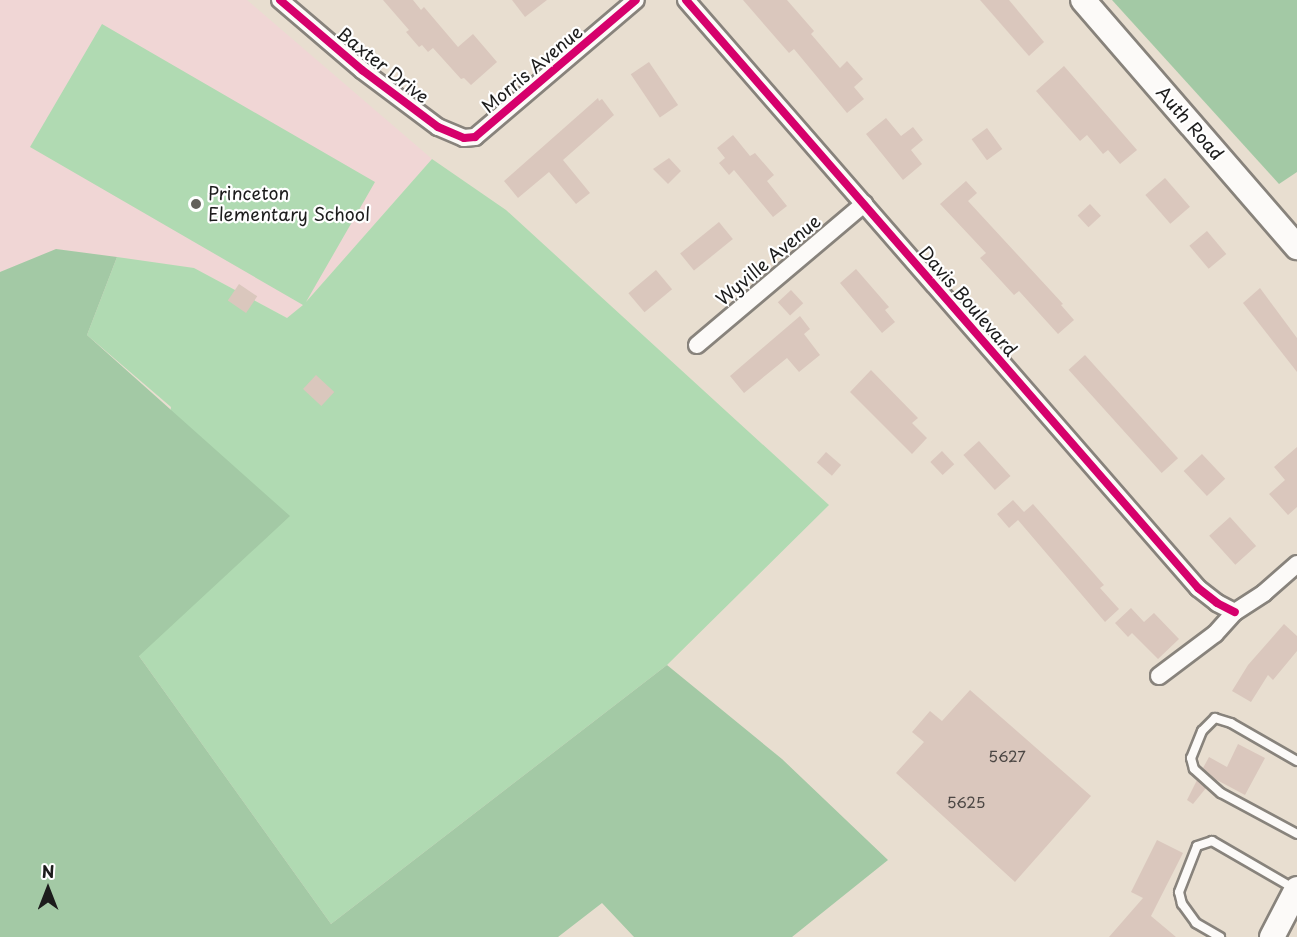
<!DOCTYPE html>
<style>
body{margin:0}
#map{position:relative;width:1297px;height:937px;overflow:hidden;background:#e8ded0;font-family:"Playpen Sans",sans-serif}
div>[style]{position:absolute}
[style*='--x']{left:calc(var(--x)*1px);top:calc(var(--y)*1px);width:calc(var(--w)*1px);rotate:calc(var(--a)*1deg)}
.built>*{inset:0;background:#f0d6d5}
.green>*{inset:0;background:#b0dab2}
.forest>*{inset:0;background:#a3c9a5}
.building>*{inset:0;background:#dac7bd;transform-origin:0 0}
.roads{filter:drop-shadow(2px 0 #88837c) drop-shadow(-2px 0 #88837c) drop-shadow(0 2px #88837c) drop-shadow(0 -2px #88837c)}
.service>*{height:8px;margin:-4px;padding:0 4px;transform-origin:4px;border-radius:4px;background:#fcfaf8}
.minor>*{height:16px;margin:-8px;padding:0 8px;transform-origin:8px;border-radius:8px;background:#fcfaf8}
.secondary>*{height:24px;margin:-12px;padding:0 12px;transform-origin:12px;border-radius:12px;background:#fcfaf8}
.cycleway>*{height:8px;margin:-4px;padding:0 4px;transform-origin:4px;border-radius:4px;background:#d6006c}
.dots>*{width:16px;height:16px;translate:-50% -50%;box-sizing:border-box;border:3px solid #fff;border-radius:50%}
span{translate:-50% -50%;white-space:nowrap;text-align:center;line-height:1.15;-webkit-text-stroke:4.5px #fff;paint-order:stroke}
.number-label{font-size:15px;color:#4c4744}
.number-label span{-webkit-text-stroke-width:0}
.street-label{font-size:18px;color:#1c1c1c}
.poi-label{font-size:18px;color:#1c1c1c}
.left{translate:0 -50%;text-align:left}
.north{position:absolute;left:18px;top:859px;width:60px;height:60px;-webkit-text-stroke:4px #fff;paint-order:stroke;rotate:0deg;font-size:16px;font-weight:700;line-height:24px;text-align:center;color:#1c1c1c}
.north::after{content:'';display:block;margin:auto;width:21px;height:27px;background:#1c1c1c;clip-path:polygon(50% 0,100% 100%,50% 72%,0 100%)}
</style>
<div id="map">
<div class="built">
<div style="clip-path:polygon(0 0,247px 0,432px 159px,303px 305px,288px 318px,194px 268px,57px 249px,0 272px)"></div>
</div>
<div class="green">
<div style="clip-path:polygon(102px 24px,375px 182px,306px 302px,432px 159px,506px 210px,829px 505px,667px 665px,331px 924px,139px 656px,171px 407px,87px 335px,117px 257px,194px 268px,287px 318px,303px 305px,30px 147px)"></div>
</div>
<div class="forest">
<div style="clip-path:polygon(1112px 0,1297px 0,1297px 172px,1279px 184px)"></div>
<div style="clip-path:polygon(56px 249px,117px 257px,87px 335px,290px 516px,139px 656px,331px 924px,667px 665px,782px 759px,888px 860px,792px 937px,634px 937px,602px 903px,558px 937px,0 937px,0 272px)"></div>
</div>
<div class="building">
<div style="clip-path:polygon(383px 0,413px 0,421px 10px,424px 7px,458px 47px,473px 34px,497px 62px,471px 85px,464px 78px,461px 79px,433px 48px,428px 52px,422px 45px,419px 47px,406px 32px,409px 30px)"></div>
<div style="clip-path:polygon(512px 0,547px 0,525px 17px)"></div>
<div style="clip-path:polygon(743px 0,787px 0,814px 31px,811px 34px,840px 68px,847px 61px,863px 79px,854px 87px,864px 99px,847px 113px,794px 49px,789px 53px)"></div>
<div style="clip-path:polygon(980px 0,1009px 0,1044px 42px,1029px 56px)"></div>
<div style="left:649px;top:62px;width:52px;height:22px;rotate:56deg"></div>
<div style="clip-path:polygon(1064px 66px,1137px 150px,1120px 164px,1108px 150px,1103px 154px,1087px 135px,1080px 141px,1036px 91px)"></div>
<div style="clip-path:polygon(598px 98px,599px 101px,602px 99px,614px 115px,563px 160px,590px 193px,576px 204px,549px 172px,518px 198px,504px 181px)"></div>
<div style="clip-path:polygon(886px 118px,901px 136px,913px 127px,923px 140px,911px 150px,922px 164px,903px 180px,866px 134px)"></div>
<div style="left:987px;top:128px;width:26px;height:19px;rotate:54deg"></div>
<div style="clip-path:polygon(733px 135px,750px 156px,755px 153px,774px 175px,767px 181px,787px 206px,773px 217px,734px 170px,729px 175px,719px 163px,725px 158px,717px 148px)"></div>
<div style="clip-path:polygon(669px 158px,681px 171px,668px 184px,653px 169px)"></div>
<div style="left:1165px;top:178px;width:38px;height:26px;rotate:49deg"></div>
<div style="clip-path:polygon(966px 181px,977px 193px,968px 201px,1063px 304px,1061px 305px,1074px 320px,1058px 334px,1019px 291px,1014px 295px,980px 258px,986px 253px,940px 204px)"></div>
<div style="left:1090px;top:204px;width:16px;height:17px;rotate:47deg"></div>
<div style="left:719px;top:222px;width:22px;height:50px;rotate:51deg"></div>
<div style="left:1207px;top:231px;width:30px;height:23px;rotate:50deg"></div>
<div style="clip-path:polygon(856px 269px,889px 307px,885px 310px,895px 322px,882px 333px,840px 283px)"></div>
<div style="left:656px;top:270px;width:25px;height:36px;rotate:50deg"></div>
<div style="left:239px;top:284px;width:22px;height:20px;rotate:34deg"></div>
<div style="clip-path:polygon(1260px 288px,1297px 338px,1297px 372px,1243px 303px)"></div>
<div style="left:791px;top:290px;width:18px;height:18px;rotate:47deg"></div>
<div style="clip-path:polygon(800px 316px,810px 329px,804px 334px,820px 355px,799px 372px,787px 358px,744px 393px,730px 376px)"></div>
<div style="left:1085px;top:355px;width:139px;height:22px;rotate:48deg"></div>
<div style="clip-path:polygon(871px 370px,918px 418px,912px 423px,927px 438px,912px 454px,850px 392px)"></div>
<div style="left:316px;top:375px;width:25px;height:19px;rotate:43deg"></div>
<div style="left:979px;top:441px;width:47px;height:21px;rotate:48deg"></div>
<div style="clip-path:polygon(1297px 447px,1297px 507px,1288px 515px,1269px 494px,1285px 480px,1274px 467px)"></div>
<div style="left:942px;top:451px;width:18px;height:16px;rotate:47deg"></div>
<div style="left:826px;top:452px;width:20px;height:14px;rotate:41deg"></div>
<div style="left:1202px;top:454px;width:34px;height:25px;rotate:47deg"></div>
<div style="clip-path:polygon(1013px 500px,1024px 512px,1033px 504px,1104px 585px,1100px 588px,1119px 609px,1105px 622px,1018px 520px,1009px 528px,997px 514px)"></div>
<div style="left:1230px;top:517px;width:39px;height:28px;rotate:48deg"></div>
<div style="clip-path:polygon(1131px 608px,1144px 622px,1154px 613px,1179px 639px,1158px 659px,1132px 633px,1128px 637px,1115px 623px)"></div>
<div style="clip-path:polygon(1284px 624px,1297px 636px,1297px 651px,1273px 680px,1268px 675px,1251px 702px,1232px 691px,1248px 665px)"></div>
<div style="clip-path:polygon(970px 690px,1091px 796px,1015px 882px,896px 773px,924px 742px,912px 732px,930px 711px,942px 721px)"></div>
<div style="clip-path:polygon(1238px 744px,1265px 758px,1245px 795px,1215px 779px,1203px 768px,1209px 757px,1227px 767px)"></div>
<div style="clip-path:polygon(1197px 780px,1206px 788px,1193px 804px,1187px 800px)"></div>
<div style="clip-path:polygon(1157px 840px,1183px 853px,1151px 916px,1176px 937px,1109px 937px,1143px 898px,1131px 892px)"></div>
</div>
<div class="roads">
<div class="service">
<div style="--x:1297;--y:761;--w:76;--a:-150.1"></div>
<div style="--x:1231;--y:723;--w:17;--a:-163"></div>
<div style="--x:1215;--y:718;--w:18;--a:135"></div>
<div style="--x:1202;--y:731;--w:29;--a:112"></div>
<div style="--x:1191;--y:758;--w:11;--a:75"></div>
<div style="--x:1194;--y:769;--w:36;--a:42"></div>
<div style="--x:1221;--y:793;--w:86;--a:28.3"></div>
<div style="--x:1220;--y:937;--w:28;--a:-150"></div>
<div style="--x:1196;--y:923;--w:24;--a:-126"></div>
<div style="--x:1182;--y:904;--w:12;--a:-104"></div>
<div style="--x:1179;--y:892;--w:49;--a:-68.6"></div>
<div style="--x:1197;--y:846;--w:16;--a:-18"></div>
<div style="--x:1212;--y:841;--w:94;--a:30.1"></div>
</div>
<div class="minor">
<div style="--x:280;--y:0;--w:108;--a:40.5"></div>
<div style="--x:362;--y:70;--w:95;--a:36.9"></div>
<div style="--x:438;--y:127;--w:28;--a:23"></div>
<div style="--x:464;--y:138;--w:11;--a:-5"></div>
<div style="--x:475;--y:137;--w:211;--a:-40.4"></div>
<div style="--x:686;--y:0;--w:780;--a:48.95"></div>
<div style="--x:1198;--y:588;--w:24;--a:38"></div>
<div style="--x:1217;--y:603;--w:20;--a:27"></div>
<div style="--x:697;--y:345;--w:219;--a:-40.2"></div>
<div style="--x:1159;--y:676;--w:70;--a:-36.9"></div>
<div style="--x:1215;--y:634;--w:30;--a:-48"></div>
<div style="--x:1235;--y:612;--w:35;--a:-33"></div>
<div style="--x:1264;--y:593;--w:44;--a:-41.3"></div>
</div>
<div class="secondary">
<div style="--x:1083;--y:0;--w:327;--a:49.1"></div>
<div style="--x:1272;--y:937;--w:54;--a:-62.5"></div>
</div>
</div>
<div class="cycleway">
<div style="--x:280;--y:0;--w:108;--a:40.5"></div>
<div style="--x:362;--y:70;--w:95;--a:36.9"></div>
<div style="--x:438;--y:127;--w:28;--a:23"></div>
<div style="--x:464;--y:138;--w:11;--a:-5"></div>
<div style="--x:475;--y:137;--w:211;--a:-40.4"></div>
<div style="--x:686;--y:0;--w:780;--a:48.95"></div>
<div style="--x:1198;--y:588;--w:24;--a:38"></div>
<div style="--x:1217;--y:603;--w:20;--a:27"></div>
</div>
<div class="dots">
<div style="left:196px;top:204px;background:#63605b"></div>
</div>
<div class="number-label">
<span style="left:1007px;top:756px">5627</span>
<span style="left:966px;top:802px">5625</span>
</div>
<div class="street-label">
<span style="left:383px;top:65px;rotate:38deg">Baxter Drive</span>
<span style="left:532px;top:69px;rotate:-40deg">Morris Avenue</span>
<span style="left:1190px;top:123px;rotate:49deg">Auth Road</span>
<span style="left:768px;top:260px;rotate:-40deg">Wyville Avenue</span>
<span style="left:968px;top:301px;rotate:49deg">Davis Boulevard</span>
</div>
<div class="poi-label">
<span class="left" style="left:208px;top:204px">Princeton<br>Elementary School</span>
</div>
<div class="north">N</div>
</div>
